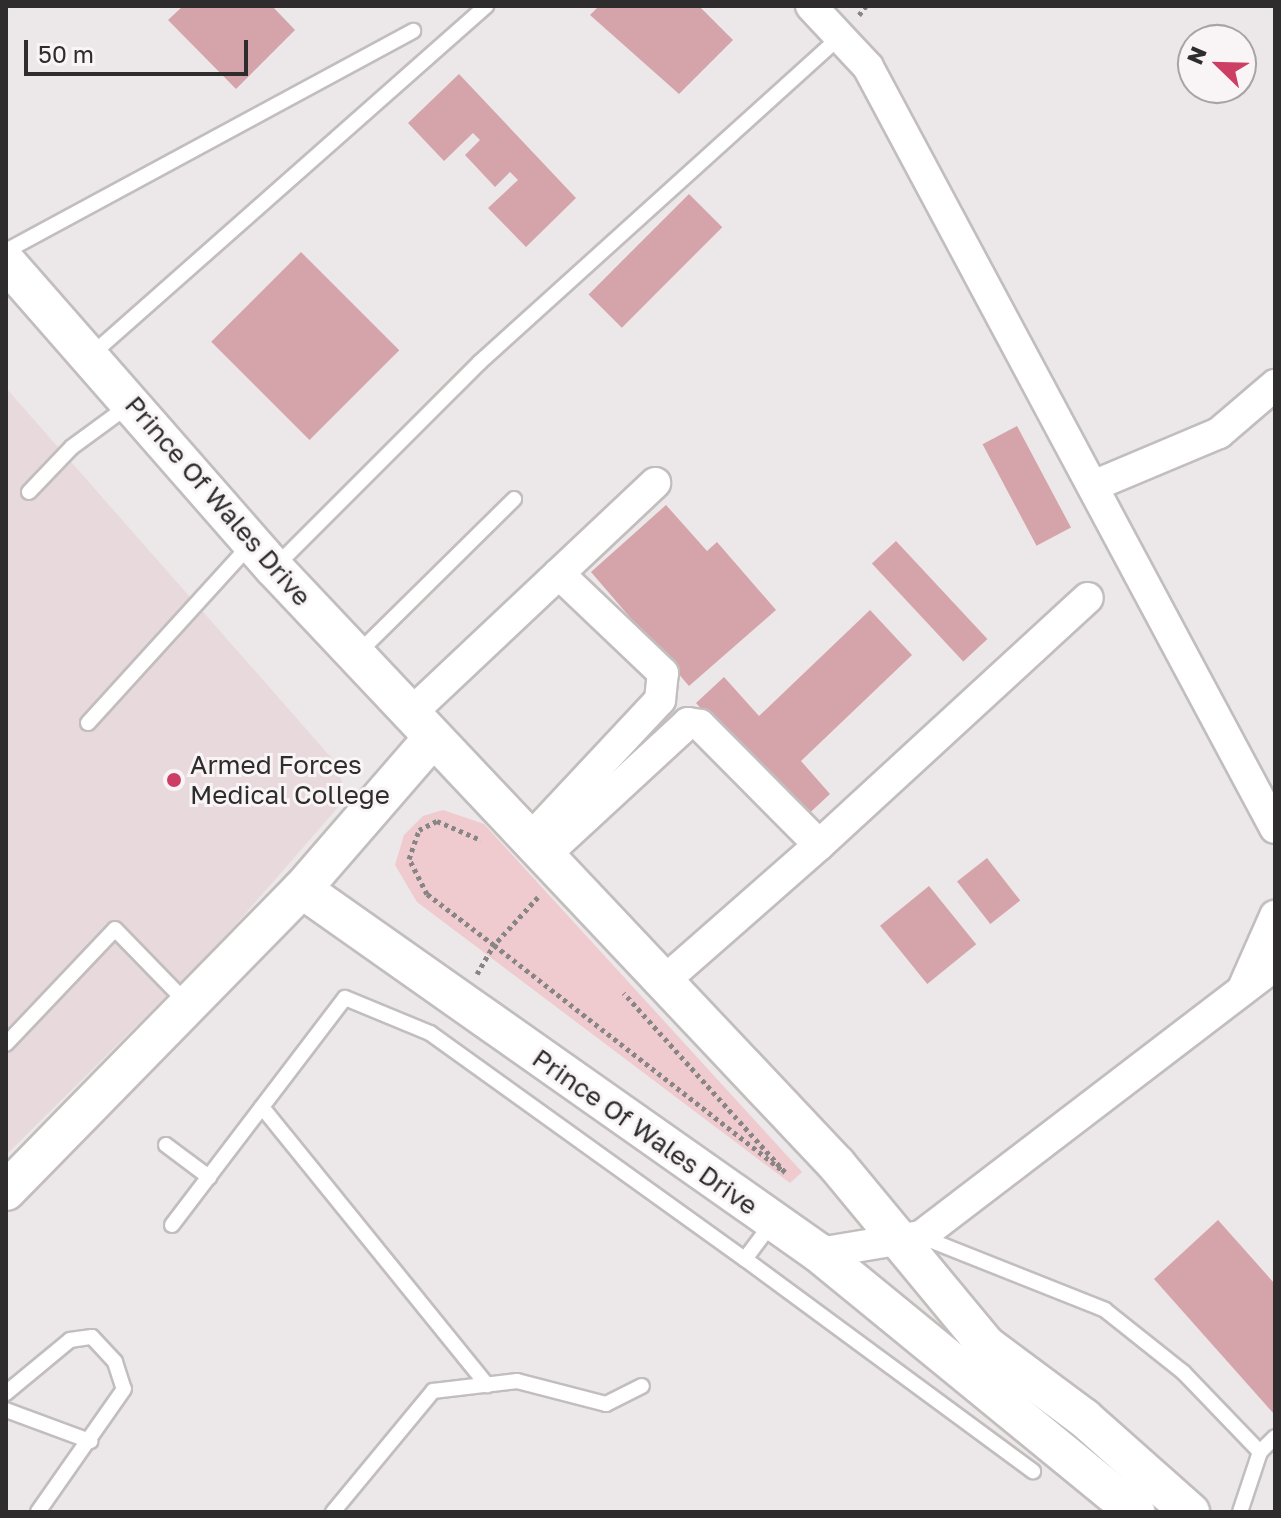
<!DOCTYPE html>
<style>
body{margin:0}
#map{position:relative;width:1281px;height:1518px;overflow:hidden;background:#ece7e8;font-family:"Golos Text",sans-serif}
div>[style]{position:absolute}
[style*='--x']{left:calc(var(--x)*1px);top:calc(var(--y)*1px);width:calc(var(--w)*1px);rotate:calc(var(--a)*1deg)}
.built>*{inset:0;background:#e8dadc}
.green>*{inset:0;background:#efcacf}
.building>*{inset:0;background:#d5a4ab;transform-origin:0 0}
.path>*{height:5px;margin-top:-2.5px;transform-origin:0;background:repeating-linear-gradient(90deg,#888585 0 4px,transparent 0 8px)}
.roads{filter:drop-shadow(2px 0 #c3bebe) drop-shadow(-2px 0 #c3bebe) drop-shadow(0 2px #c3bebe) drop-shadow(0 -2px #c3bebe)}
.service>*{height:14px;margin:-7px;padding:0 7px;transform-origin:7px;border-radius:7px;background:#fff}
.minor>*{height:30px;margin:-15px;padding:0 15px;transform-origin:15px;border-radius:15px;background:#fff}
.tertiary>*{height:38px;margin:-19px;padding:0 19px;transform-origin:19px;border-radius:19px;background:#fff}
.dots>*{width:22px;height:22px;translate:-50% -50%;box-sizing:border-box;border:4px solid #f9f4f5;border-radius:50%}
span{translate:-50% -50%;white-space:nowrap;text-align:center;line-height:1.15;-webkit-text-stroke:6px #f9f4f5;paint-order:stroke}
.street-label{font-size:26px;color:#2e2c2c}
.poi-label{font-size:26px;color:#2e2c2c}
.left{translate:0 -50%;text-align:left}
.frame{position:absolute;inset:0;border:8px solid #2e2c2c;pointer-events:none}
.north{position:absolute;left:1177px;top:24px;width:80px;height:80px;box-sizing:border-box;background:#f9f4f5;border:2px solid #a8a4a5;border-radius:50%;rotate:293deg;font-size:22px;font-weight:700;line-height:32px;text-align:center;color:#2e2c2c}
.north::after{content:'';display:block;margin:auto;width:28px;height:36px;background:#cd3e64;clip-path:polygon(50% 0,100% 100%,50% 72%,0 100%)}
.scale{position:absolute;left:24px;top:40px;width:224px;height:36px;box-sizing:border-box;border:4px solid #2e2c2c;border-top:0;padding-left:10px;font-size:24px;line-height:28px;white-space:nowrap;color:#2e2c2c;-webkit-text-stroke:6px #f9f4f5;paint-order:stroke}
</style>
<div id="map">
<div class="built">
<div style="clip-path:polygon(6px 388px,336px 763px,347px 797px,218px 945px,6px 1155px)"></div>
</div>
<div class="green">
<div style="clip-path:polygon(443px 810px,484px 824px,802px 1172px,790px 1183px,417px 902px,395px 865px,404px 835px,423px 816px)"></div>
</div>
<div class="building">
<div style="clip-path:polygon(183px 6px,272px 6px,295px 30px,236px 89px,168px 20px)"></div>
<div style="clip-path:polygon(599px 6px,699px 6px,733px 40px,679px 94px,590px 15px)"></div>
<div style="clip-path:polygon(459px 74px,576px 198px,526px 247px,488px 208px,518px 180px,510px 172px,495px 187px,465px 155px,480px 140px,473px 133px,444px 161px,408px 123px)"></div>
<div style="left:689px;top:194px;width:47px;height:142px;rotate:45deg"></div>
<div style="left:301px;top:252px;width:139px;height:127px;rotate:45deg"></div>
<div style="left:1017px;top:426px;width:115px;height:39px;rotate:62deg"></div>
<div style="clip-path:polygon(666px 505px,707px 551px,717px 542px,776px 610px,689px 686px,591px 572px)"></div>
<div style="left:896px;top:541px;width:134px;height:33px;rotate:47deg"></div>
<div style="clip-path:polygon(870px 610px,912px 655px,801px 761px,830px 794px,802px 820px,696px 703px,724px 677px,759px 716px)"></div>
<div style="left:987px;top:858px;width:54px;height:38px;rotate:52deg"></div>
<div style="left:929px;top:886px;width:75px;height:63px;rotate:51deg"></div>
<div style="clip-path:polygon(1218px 1220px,1275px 1284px,1275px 1415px,1154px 1279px)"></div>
</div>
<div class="path">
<div style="--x:859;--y:15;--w:11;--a:-52"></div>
<div style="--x:538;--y:897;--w:65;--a:132.5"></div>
<div style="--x:494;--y:945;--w:369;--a:38"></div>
<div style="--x:785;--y:1172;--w:241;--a:-132"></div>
<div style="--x:477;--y:974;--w:34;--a:-60"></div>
<div style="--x:494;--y:945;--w:84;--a:-142.7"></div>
<div style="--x:427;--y:894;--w:39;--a:-117"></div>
<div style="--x:409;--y:859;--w:31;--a:-71"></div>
<div style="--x:419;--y:830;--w:20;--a:-27"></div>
<div style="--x:437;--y:821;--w:48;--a:23.4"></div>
</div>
<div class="roads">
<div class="service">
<div style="--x:6;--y:251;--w:463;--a:-28.4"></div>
<div style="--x:90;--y:356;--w:529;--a:-41.47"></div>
<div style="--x:29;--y:492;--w:62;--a:-46.3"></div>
<div style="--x:72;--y:447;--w:69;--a:-36.2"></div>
<div style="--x:275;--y:567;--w:290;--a:-45"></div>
<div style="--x:480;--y:362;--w:485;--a:-42.1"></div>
<div style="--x:356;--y:655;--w:222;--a:-44.6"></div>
<div style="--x:88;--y:723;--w:244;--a:-47.7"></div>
<div style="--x:6;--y:1044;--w:158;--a:-46.5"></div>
<div style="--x:115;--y:929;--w:105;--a:45.8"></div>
<div style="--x:262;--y:1107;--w:358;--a:51"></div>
<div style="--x:166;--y:1145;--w:54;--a:36.7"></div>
<div style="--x:172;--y:1225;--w:285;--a:-52.7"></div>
<div style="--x:345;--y:998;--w:92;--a:22.4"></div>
<div style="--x:430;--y:1033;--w:388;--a:35.7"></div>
<div style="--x:745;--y:1259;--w:45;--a:-53.1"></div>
<div style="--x:922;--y:1237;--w:197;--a:21.7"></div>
<div style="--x:1105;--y:1310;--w:100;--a:38.5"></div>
<div style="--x:1183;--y:1372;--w:111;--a:46.1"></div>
<div style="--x:745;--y:1259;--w:358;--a:36.4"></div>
<div style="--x:6;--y:1393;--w:83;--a:-39.6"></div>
<div style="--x:70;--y:1340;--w:22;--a:-8"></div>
<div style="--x:92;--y:1337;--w:34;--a:47"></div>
<div style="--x:115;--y:1362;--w:28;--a:72"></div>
<div style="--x:124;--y:1389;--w:150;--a:125"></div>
<div style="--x:6;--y:1410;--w:90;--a:20.3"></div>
<div style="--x:333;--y:1512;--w:157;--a:-50.4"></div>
<div style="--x:433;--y:1391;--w:85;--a:-6.8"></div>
<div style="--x:517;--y:1381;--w:92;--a:14.5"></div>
<div style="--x:606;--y:1404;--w:40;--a:-26.6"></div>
<div style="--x:1240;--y:1512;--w:63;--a:-71.6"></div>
<div style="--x:1260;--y:1452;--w:21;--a:-45"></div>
</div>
<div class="minor">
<div style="--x:811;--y:6;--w:83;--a:46.9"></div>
<div style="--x:868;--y:67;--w:863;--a:61.86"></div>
<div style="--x:1093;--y:486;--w:137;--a:-22.8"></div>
<div style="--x:1219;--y:433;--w:74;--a:-40.6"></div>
<div style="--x:410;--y:714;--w:337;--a:-43.3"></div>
<div style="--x:529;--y:840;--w:192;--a:-46.9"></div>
<div style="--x:660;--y:700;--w:27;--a:-84"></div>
<div style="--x:663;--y:673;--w:144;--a:-136.4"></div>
<div style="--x:819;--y:845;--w:365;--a:-42.6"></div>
<div style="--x:544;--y:856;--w:196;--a:-42.7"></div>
<div style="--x:688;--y:723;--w:12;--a:9"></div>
<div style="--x:700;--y:725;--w:169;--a:45.2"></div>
<div style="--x:819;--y:845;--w:208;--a:138.7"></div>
<div style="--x:1244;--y:986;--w:77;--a:-66.1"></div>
<div style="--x:819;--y:1253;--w:103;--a:-9.5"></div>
<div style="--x:921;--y:1236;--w:446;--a:-37.4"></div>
</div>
<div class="tertiary">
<div style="--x:6;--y:262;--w:407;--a:48.8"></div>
<div style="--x:274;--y:568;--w:821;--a:46.68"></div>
<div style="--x:837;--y:1165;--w:234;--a:50.4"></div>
<div style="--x:986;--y:1345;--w:122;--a:36.7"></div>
<div style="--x:1084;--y:1418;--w:142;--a:41.6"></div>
<div style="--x:302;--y:889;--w:632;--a:35.15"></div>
<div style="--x:819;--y:1253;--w:409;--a:39.3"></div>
<div style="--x:6;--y:1191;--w:423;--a:-45.6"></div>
<div style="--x:302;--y:889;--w:200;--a:-49.1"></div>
</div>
</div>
<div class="dots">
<div style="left:174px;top:780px;background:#cd3e64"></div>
</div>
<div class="street-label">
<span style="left:218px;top:501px;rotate:49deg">Prince Of Wales Drive</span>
<span style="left:645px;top:1132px;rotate:35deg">Prince Of Wales Drive</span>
</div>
<div class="poi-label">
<span class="left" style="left:190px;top:780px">Armed Forces<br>Medical College</span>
</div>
<div class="frame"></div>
<div class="north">N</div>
<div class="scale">50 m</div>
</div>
